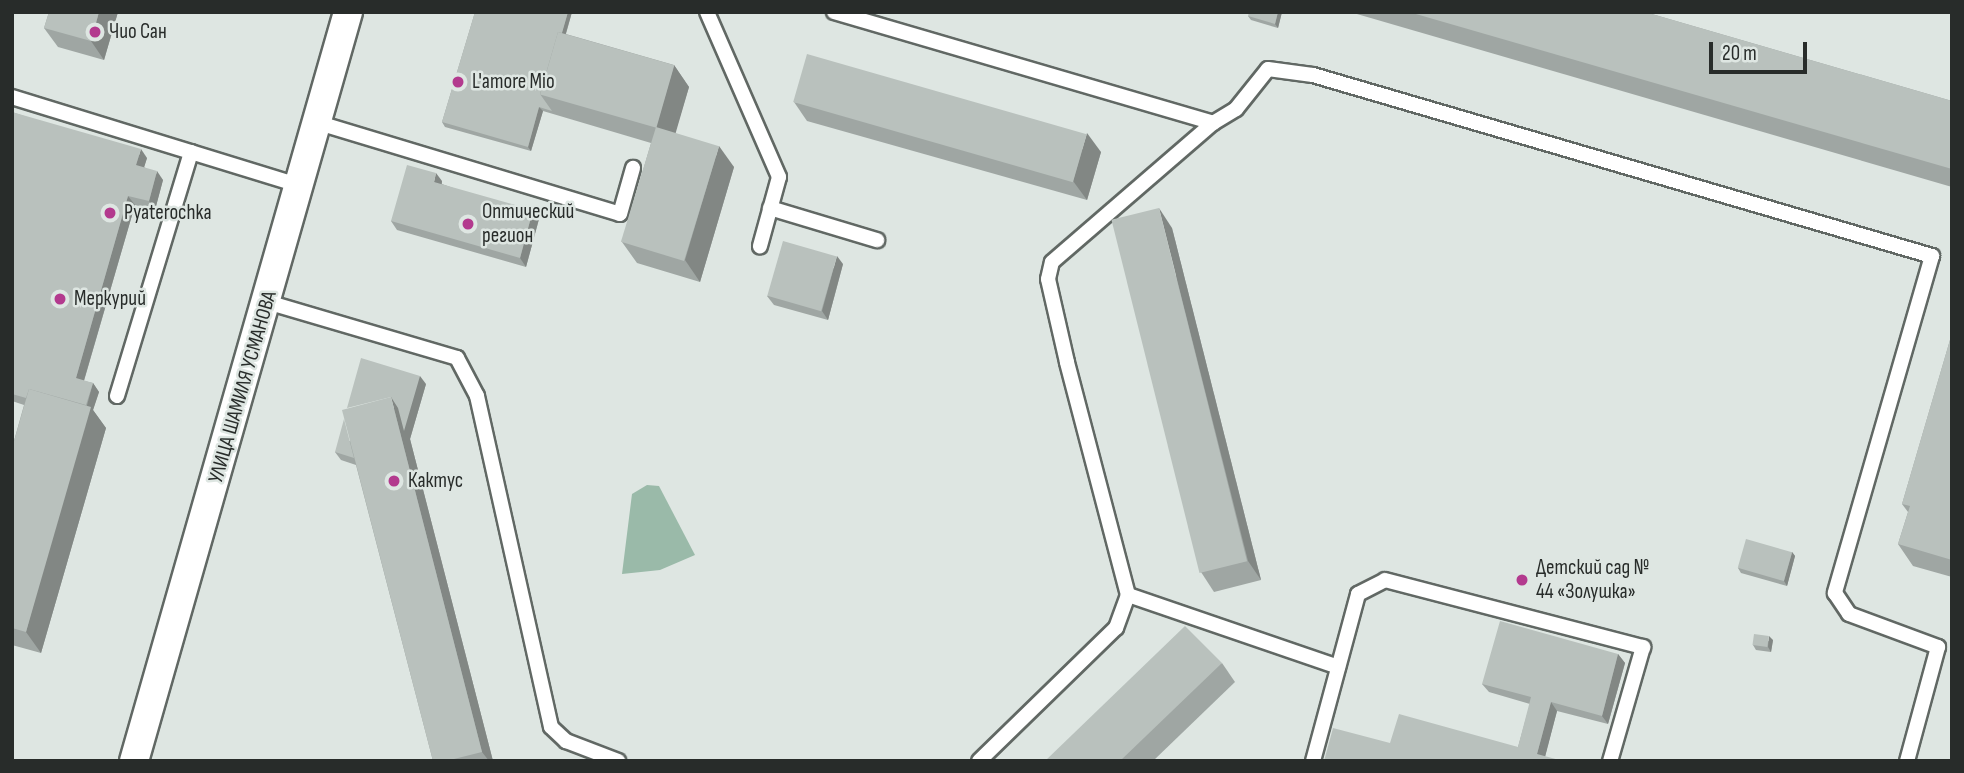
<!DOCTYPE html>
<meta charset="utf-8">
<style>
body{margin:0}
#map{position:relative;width:1964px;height:773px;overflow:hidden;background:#dee6e2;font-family:"Sofia Sans Condensed",sans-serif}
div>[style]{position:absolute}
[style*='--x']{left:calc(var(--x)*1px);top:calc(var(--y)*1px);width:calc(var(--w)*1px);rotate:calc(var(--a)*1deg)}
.green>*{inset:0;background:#9abaa9}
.roads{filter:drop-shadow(2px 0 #616864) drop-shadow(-2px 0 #616864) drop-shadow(0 2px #616864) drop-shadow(0 -2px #616864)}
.service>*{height:14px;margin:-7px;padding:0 7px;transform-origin:7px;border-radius:7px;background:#fff}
.minor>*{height:28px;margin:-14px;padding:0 14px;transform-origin:14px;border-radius:14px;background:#fff}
.wall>*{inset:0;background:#9fa6a3}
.shaded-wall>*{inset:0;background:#828784}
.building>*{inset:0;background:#b9c1bd;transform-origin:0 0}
.dots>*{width:19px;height:19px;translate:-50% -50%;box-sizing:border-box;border:4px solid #dee6e2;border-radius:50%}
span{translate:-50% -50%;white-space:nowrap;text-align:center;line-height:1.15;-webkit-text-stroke:5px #dee6e2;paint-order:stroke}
.poi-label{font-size:21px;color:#282c2a}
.left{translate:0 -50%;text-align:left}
.street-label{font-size:21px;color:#282c2a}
.frame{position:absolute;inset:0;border:14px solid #282c2a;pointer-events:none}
.scale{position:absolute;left:1709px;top:42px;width:98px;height:32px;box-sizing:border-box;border:4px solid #282c2a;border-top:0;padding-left:9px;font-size:21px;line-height:24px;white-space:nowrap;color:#282c2a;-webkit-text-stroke:5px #dee6e2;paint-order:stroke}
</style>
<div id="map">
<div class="green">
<div style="clip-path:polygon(647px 485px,659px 486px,695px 555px,660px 570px,622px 574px,632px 494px)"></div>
</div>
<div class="roads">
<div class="service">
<div style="--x:707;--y:12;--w:180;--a:66.4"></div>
<div style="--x:779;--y:177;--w:72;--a:105.4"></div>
<div style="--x:834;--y:12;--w:395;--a:16.3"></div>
<div style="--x:12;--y:97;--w:302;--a:17.1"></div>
<div style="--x:319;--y:123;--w:314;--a:16.8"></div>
<div style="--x:620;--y:214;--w:48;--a:-74.2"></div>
<div style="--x:770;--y:208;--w:112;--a:16.7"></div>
<div style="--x:267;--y:302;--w:198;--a:16.4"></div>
<div style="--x:457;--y:358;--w:43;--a:62.2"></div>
<div style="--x:477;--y:396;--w:339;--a:77.4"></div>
<div style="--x:551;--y:727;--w:21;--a:43"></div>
<div style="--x:566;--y:741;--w:56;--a:21"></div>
<div style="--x:117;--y:396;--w:255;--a:-73.1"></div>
<div style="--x:1128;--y:595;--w:222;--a:18.9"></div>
<div style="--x:979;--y:761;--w:191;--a:-44.2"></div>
<div style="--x:1116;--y:628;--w:35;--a:-70"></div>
<div style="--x:1128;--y:595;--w:241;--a:-104.7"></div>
<div style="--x:1067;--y:362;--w:85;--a:-102.9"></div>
<div style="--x:1048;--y:279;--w:17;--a:-77"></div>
<div style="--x:1052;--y:262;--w:213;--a:-40.8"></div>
<div style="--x:1213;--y:123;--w:27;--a:-31"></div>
<div style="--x:1236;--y:109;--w:51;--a:-51.3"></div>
<div style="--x:1268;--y:69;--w:45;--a:7.6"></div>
<div style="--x:1313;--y:75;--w:645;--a:16.3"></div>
<div style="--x:1932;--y:256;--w:351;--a:106.1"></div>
<div style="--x:1835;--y:593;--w:25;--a:56"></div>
<div style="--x:1849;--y:614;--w:95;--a:20.3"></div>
<div style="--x:1938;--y:647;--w:118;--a:105.2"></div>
<div style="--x:1313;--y:761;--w:173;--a:-74.9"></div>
<div style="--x:1358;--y:594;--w:30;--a:-27"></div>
<div style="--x:1385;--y:580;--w:267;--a:14.6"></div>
<div style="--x:1643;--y:647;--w:119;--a:106.1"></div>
</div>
<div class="minor">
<div style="--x:134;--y:761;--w:779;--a:-74.05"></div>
</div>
</div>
<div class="wall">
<div style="clip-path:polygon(49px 12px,118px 12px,104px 60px,58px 47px,44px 28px)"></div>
<div style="clip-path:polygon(475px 12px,572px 12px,566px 34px,674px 65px,689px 87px,675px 133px,734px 167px,700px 282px,637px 263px,622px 242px,651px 143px,543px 111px,531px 151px,445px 127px,442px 122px)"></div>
<div style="clip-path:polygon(1282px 12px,1278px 28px,1251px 20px,1248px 16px)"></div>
<div style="clip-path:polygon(1350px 12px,1645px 12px,1952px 101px,1952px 187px)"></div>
<div style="clip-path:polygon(794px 102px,1101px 152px,1087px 200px,807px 121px)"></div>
<div style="clip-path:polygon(12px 112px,147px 158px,144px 167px,163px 180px,155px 210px,135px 205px,84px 381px,93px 383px,99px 392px,93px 410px,106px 428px,41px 653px,12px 645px,12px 448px,24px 405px,12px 401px)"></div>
<div style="clip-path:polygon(442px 181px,442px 184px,539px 219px,526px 267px,397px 230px,391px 221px)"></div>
<div style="clip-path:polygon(1172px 228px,1261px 580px,1214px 592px,1201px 572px)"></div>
<div style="clip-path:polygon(843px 264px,828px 320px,774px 305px,767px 296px)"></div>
<div style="clip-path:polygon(1952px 333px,1952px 577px,1913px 566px,1898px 544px,1908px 512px,1902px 504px)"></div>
<div style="clip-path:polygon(426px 384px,410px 439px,493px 761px,433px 761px,356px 465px,341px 460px,335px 452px)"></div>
<div style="clip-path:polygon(1792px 552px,1795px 556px,1787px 586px,1741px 573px,1738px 568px)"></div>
<div style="clip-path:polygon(1773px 640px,1771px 652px,1756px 650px,1753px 645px)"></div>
<div style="clip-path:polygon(1618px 654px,1625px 663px,1608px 724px,1557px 711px,1545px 756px,1390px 743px,1518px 747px,1530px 704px,1489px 692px,1482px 684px)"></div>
<div style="clip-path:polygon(1222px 663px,1235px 682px,1153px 761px,1045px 761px)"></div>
</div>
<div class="shaded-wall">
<div style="clip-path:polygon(99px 12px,118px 12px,104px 60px,91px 41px)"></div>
<div style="clip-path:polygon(568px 12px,572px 12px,561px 50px,558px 45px)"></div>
<div style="clip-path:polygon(1278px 12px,1282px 12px,1278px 28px,1275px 24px)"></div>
<div style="clip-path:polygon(674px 65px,689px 87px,671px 149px,656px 127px)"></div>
<div style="clip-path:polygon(539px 107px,543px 111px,531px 151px,528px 147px)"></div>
<div style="clip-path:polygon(1087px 133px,1101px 152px,1087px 200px,1073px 181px)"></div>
<div style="clip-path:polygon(719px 146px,734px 167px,700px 282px,685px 260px)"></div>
<div style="clip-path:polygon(141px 149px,147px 158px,142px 174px,136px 165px)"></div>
<div style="clip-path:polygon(157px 171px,163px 180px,155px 210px,149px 201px)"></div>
<div style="clip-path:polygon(436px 173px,442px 181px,440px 191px,434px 182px)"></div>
<div style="clip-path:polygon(128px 196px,135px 205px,82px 387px,76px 378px)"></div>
<div style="clip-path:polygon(1159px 208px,1172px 228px,1261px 580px,1248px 561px)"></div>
<div style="clip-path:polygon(533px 210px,539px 219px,526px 267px,520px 258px)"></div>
<div style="clip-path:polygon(837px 256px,843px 264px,828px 320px,822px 311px)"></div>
<div style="clip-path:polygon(420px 376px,426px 384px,410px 439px,493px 761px,489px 761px,482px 752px,391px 397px)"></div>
<div style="clip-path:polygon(93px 383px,99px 392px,93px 410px,106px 428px,41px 653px,26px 632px)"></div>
<div style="clip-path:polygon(1792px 552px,1795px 556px,1787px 586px,1784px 581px)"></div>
<div style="clip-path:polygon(1769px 636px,1773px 640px,1771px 652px,1768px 647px)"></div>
<div style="clip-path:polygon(1618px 654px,1625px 663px,1608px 724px,1602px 716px)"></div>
<div style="clip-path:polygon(1551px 702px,1557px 711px,1544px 761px,1537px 754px)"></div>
</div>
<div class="building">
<div style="clip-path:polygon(49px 12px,99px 12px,91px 41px,44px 28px)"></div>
<div style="clip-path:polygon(475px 12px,568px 12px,562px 33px,558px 32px,540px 94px,552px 111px,539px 107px,528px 147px,442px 122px)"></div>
<div style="clip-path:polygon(1249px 12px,1278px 12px,1275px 24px,1248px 16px)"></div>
<div style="clip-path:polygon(1409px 12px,1645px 12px,1952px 101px,1952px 169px)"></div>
<div style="left:558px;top:32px;width:121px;height:65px;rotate:16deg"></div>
<div style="left:807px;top:54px;width:291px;height:50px;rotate:16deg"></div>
<div style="clip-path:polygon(12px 112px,141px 149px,136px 165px,157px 171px,149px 201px,128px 196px,76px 378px,93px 383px,86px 405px,29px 389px,26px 398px,12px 394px)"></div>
<div style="left:656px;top:127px;width:66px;height:120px;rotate:17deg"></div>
<div style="clip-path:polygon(407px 165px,436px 173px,434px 182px,533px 210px,520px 258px,391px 221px)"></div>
<div style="left:1159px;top:208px;width:364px;height:49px;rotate:76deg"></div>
<div style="left:783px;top:241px;width:56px;height:57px;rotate:16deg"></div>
<div style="clip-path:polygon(1952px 333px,1952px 560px,1898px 544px,1910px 506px,1902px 504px)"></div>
<div style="clip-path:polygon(361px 358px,420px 376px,404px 431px,398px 408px,391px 397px,347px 408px)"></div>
<div style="clip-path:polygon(29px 389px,91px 407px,26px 632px,12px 628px,12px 448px)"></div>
<div style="clip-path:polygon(391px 397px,482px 752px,446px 761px,433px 761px,342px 410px)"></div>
<div style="clip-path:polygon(344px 419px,354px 458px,335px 452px)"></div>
<div style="left:1746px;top:539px;width:48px;height:30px;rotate:16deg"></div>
<div style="clip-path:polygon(1500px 621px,1618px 654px,1602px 716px,1551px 702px,1537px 754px,1563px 761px,1324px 761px,1333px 728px,1390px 743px,1399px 714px,1518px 747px,1531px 697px,1482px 684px)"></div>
<div style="clip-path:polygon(1185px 626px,1222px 663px,1120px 761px,1045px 761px)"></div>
<div style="left:1754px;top:634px;width:15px;height:11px;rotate:8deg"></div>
</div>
<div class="dots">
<div style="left:95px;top:32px;background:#b33a8e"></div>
<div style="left:458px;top:82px;background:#b33a8e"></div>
<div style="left:110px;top:213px;background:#b33a8e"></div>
<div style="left:468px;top:224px;background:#b33a8e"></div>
<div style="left:60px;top:299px;background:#b33a8e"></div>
<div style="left:394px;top:481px;background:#b33a8e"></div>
<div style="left:1522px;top:580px;background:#b33a8e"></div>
</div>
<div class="poi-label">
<span class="left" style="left:109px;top:32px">Чио Сан</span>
<span class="left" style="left:472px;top:82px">L'amore Mio</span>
<span class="left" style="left:482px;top:224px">Оптический<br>регион</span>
<span class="left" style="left:124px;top:213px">Pyaterochka</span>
<span class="left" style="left:74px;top:299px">Меркурий</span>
<span class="left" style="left:408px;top:481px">Кактус</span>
<span class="left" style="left:1536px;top:580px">Детский сад №<br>44 «Золушка»</span>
</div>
<div class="street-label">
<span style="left:243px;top:387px;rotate:-74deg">УЛИЦА ШАМИЛЯ УСМАНОВА</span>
</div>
<div class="frame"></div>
<div class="scale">20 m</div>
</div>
